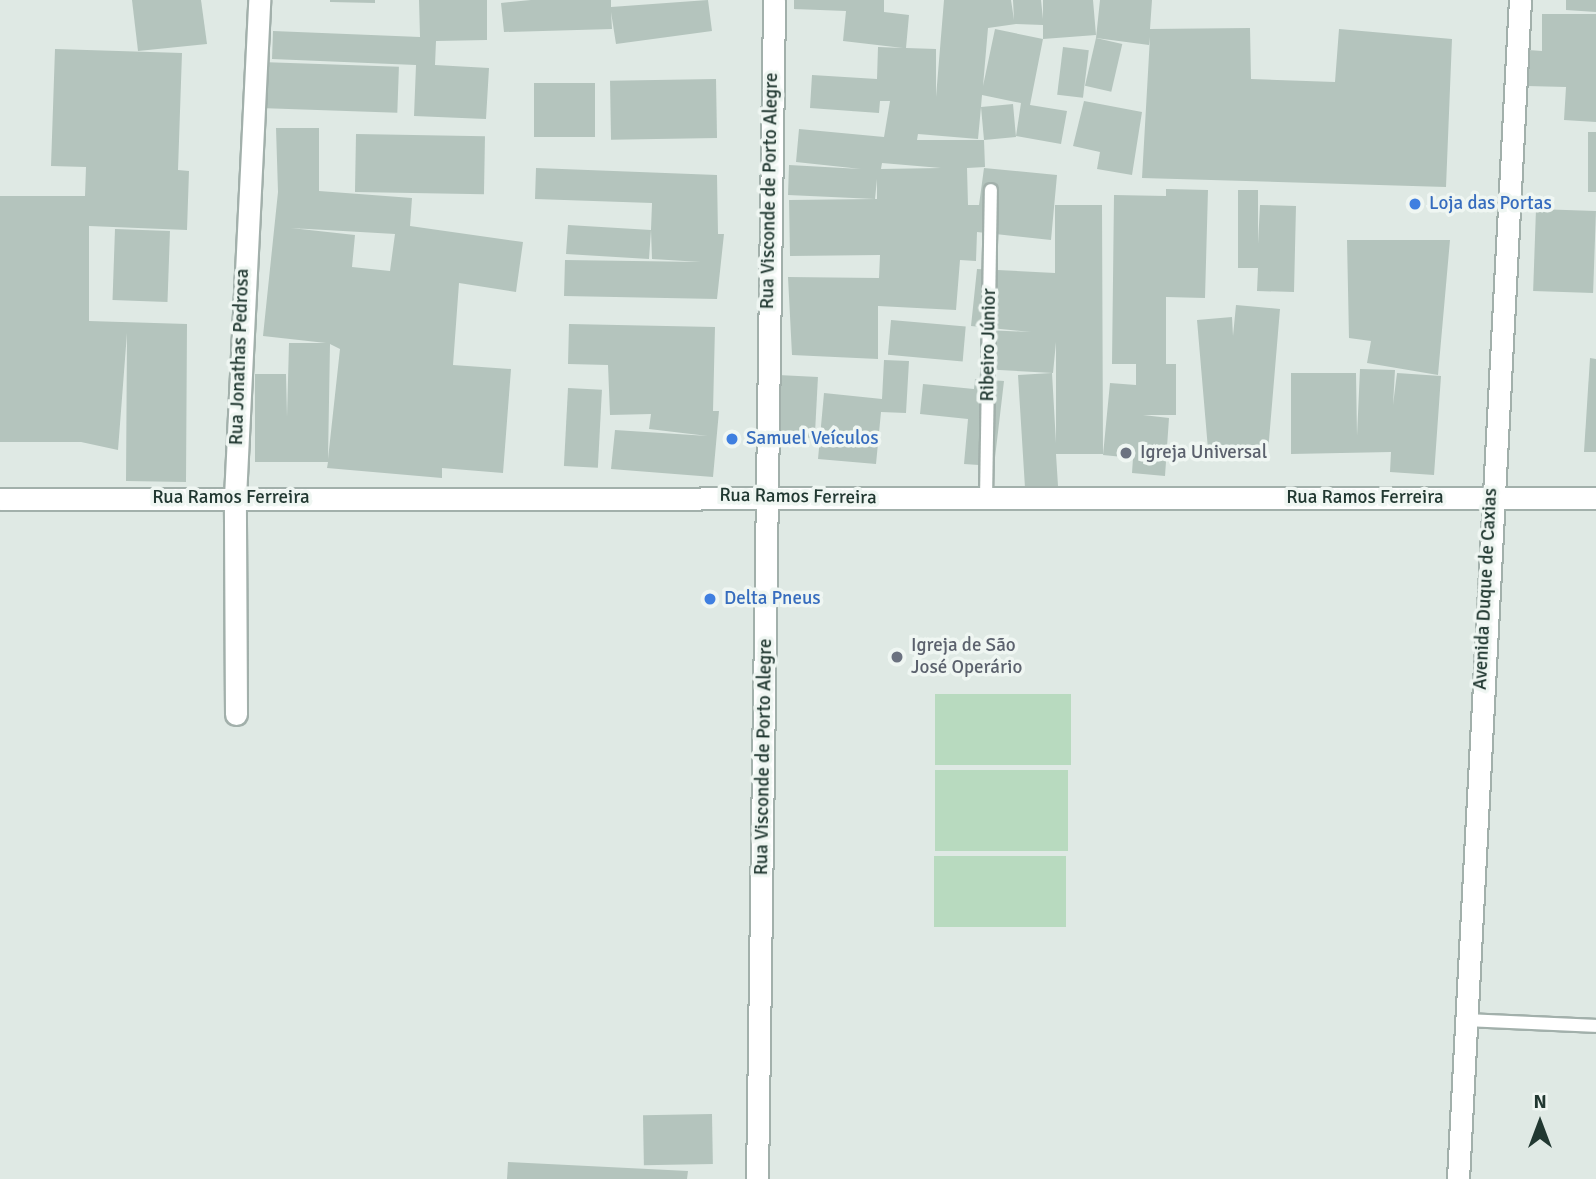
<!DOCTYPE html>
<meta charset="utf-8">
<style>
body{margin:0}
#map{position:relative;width:1596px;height:1179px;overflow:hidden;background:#dfe9e4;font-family:Signika,sans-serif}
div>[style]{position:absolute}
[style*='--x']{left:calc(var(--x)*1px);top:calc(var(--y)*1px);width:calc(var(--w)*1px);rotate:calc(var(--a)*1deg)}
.green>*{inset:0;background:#b8dabf;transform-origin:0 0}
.building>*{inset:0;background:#b4c4bd;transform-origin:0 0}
.roads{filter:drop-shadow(2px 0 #a2b0ab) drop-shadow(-2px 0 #a2b0ab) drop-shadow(0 2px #a2b0ab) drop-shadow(0 -2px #a2b0ab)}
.lane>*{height:12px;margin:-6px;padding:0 6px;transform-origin:6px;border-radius:6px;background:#fff}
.street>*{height:21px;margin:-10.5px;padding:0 10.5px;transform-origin:10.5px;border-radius:10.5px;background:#fff}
.secondary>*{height:21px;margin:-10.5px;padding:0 10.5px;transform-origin:10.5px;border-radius:10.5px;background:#fff}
.dots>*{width:19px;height:19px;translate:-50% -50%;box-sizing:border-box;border:4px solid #eff6f2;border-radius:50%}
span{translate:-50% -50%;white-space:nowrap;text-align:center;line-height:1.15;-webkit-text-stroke:7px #eff6f2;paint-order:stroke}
.street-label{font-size:19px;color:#213831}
.shop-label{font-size:19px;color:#366cbe}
.left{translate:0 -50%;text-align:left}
.worship-label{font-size:19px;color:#5b616d}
.north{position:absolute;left:1505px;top:1088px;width:70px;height:70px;-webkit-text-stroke:5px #eff6f2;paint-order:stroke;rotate:0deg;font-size:19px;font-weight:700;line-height:28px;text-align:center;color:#213831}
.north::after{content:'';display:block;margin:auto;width:24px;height:32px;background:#213831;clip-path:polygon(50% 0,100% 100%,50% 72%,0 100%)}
</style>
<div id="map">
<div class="green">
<div style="left:935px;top:694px;width:136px;height:71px"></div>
<div style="left:935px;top:770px;width:133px;height:81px"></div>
<div style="left:934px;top:856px;width:132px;height:71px"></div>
</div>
<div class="building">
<div style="clip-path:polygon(132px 0,201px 0,207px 44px,138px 51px)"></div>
<div style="clip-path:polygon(330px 0,375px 0,375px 3px,330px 2px)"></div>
<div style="clip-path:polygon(419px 0,487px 0,487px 40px,436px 41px,435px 65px,489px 68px,486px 119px,414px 116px,416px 65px,272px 59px,273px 31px,420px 37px)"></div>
<div style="clip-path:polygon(531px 0,611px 0,611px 7px,708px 0,712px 31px,616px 44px,611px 12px,612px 29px,504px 32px,501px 3px)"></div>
<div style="clip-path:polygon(evenodd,794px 0,884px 0,884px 12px,909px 15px,906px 48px,936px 49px,936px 97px,944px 0,1011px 0,1014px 20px,1013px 0,1041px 0,1043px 19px,1043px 0,1093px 0,1096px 35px,1043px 39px,1030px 105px,1067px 111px,1061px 144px,1016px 136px,1021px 103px,982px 95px,981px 107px,1013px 104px,1016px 137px,984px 140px,981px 107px,978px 139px,918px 134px,917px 140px,984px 140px,985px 167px,967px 168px,968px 205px,979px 205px,984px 168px,1057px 175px,1051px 240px,977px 232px,976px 261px,960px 260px,956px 310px,878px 306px,878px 359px,792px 355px,788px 277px,879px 278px,880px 255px,790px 256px,789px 200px,877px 199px,877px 179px,875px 199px,788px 195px,789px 165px,861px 169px,796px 162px,799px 129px,884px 137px,890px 101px,880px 101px,879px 113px,810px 108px,812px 75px,877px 79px,878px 47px,903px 48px,843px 41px,846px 11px,794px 9px,794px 0,1016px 24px,1043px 25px,1043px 39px,995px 29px,983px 86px,988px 28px,1016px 24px,794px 0,882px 163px,941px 168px,881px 169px,882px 163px)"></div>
<div style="clip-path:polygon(1100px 0,1152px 0,1150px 29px,1250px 28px,1251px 79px,1335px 82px,1339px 29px,1452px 39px,1446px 187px,1142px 178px,1150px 37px,1149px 45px,1096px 38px)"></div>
<div style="clip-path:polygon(1566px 0,1596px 0,1596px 12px,1566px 10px)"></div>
<div style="clip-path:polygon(1542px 14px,1596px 14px,1596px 122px,1564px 120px,1566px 87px,1527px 86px,1528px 50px,1542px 51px)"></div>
<div style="left:1096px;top:38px;width:27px;height:49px;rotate:13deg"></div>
<div style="left:1063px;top:47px;width:26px;height:48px;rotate:7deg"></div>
<div style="clip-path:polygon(55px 49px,182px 53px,178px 170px,189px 171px,187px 230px,89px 226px,89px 321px,187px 324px,186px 482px,126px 481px,127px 333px,118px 450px,81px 442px,0 442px,0 196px,85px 196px,86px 167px,51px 166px)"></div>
<div style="left:261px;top:62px;width:138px;height:46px;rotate:2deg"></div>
<div style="left:716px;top:79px;width:59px;height:106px;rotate:89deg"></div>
<div style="left:534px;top:83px;width:61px;height:54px"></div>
<div style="clip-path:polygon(1084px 101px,1142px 112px,1132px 175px,1097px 169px,1100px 152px,1073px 146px)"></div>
<div style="clip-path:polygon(evenodd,276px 128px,319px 128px,319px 191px,412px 198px,410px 226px,523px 242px,516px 292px,459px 283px,453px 365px,511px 369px,503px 473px,442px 468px,442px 478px,327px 468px,328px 462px,255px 462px,255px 374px,286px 374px,287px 417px,289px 343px,326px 343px,263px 336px,278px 192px,276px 128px,291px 228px,395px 234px,390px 271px,352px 267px,355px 235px,291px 228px,276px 128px,330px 344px,340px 349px,328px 459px,330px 344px)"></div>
<div style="left:1588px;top:132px;width:8px;height:60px"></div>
<div style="left:356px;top:134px;width:129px;height:58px;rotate:1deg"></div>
<div style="clip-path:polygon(536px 168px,717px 175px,718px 234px,724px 234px,717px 299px,564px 296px,565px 260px,701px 262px,652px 259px,651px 230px,649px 259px,566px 254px,568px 225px,651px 230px,652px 203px,535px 199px)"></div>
<div style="clip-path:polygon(1166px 189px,1208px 190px,1205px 298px,1166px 297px,1166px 364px,1176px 364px,1176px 415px,1143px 415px,1169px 418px,1165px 476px,1132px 473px,1133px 458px,1103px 455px,1110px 383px,1136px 385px,1136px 364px,1112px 364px,1114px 195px,1166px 196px)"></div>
<div style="clip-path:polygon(1238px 190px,1258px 190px,1258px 244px,1260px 205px,1296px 206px,1294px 292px,1257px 291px,1258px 268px,1238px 268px)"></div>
<div style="clip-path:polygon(1055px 205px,1102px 205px,1103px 454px,1056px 454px,1058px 486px,1025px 488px,1018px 375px,1052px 373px,1056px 443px,1056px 342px,1053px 373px,981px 369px,984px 330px,1031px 332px,971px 326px,977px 269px,1055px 273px)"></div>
<div style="left:1536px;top:209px;width:60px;height:82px;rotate:2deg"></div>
<div style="left:115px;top:229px;width:55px;height:71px;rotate:2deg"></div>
<div style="clip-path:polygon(1347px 240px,1450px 240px,1438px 375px,1367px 363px,1371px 341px,1349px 338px)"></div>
<div style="clip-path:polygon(1236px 305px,1280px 309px,1268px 452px,1243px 450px,1243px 458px,1209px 461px,1197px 320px,1232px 317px,1233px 336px)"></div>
<div style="left:891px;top:320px;width:75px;height:35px;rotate:5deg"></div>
<div style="clip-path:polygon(569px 324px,715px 327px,713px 411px,719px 411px,713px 477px,611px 469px,615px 430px,708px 436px,649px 429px,651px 414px,610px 415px,608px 365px,568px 364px)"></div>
<div style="clip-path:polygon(1590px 358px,1596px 359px,1596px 452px,1584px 452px)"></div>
<div style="clip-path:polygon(884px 360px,909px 361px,906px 413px,881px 412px,876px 464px,818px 459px,824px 393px,882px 399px)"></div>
<div style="clip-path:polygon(1360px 369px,1395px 370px,1393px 405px,1397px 373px,1441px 376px,1434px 475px,1390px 472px,1391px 452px,1291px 454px,1291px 373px,1356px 373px,1357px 436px)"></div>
<div style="left:778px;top:375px;width:40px;height:61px;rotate:3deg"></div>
<div style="clip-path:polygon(975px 379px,1004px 381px,994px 466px,964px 464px,968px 419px,920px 414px,923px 384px,974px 389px)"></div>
<div style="left:568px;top:388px;width:34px;height:78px;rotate:3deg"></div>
<div style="left:712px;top:1114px;width:50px;height:69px;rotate:89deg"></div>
<div style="clip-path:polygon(508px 1162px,688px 1171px,687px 1179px,507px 1179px)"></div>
</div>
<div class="roads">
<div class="lane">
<div style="--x:986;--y:500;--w:310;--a:-89.1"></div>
<div style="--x:1466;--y:1020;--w:130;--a:2.6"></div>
</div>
<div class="street">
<div style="--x:757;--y:1179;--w:1179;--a:-89.17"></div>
</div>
<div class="secondary">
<div style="--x:0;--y:499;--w:1596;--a:-0.04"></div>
<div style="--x:236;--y:714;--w:217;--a:-90.3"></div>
<div style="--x:235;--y:497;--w:498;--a:-87.2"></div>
<div style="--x:1458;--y:1179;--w:1181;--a:-86.99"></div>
</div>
</div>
<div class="dots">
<div style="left:1415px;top:204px;background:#3f7fe0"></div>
<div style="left:732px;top:439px;background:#3f7fe0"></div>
<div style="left:1126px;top:453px;background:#6b7280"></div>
<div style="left:710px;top:599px;background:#3f7fe0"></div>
<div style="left:897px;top:657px;background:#6b7280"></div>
</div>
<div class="street-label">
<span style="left:770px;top:191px;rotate:-89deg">Rua Visconde de Porto Alegre</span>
<span style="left:989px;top:345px;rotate:-89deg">Ribeiro Júnior</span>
<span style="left:240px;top:357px;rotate:-88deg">Rua Jonathas Pedrosa</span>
<span style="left:798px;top:497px;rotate:1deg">Rua Ramos Ferreira</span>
<span style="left:231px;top:498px">Rua Ramos Ferreira</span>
<span style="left:1365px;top:498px">Rua Ramos Ferreira</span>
<span style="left:1486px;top:589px;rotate:-87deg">Avenida Duque de Caxias</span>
<span style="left:764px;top:757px;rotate:-89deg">Rua Visconde de Porto Alegre</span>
</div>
<div class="shop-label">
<span class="left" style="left:1429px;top:204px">Loja das Portas</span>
<span class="left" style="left:746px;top:439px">Samuel Veículos</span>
<span class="left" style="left:724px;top:599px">Delta Pneus</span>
</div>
<div class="worship-label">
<span class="left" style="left:1140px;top:453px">Igreja Universal</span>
<span class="left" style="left:911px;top:657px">Igreja de São<br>José Operário</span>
</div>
<div class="north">N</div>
</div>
